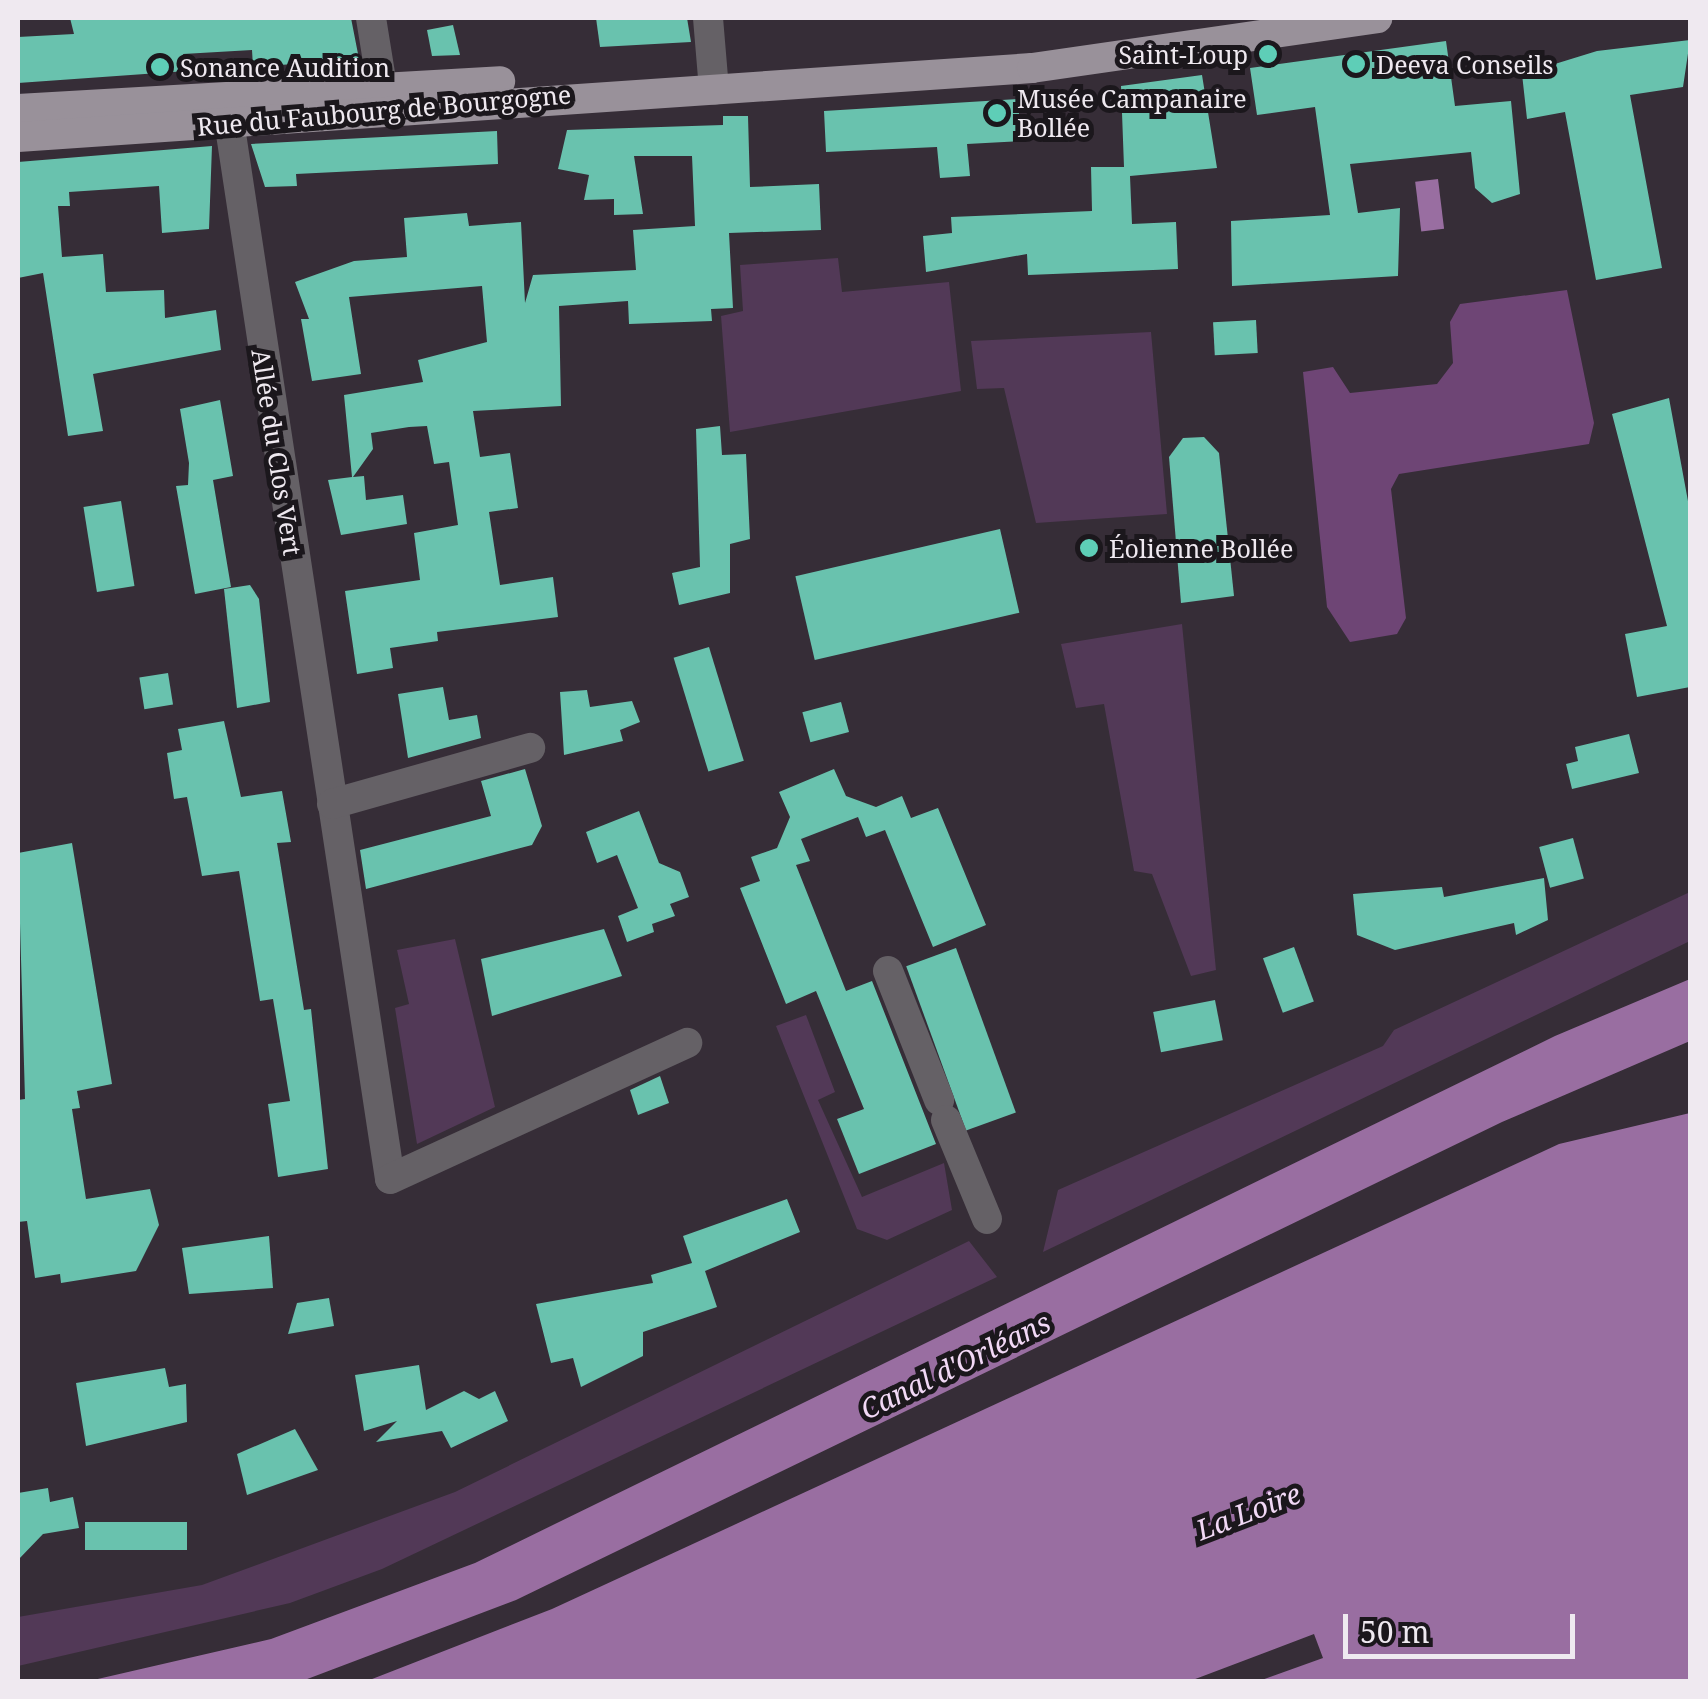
<!DOCTYPE html>
<meta charset="utf-8">
<style>
body{margin:0}
#map{position:relative;width:1708px;height:1699px;overflow:hidden;background:#362d37;font-family:"Noto Serif",serif}
div>[style]{position:absolute}
[style*='--x']{left:calc(var(--x)*1px);top:calc(var(--y)*1px);width:calc(var(--w)*1px);rotate:calc(var(--a)*1deg)}
.green>*{inset:0;background:#523957}
.forest>*{inset:0;background:#6e4575}
.water>*{inset:0;background:#996ea1;transform-origin:0 0}
.building>*{inset:0;background:#69c2ae;transform-origin:0 0}
.minor>*{height:30px;margin:-15px;padding:0 15px;transform-origin:15px;border-radius:15px;background:#656166}
.major>*{height:30px;margin:-15px;padding:0 15px;transform-origin:15px;border-radius:15px;background:#99919a}
.dots>*{width:28px;height:28px;translate:-50% -50%;box-sizing:border-box;border:5px solid #1b171c;border-radius:50%}
span{translate:-50% -50%;white-space:nowrap;text-align:center;line-height:1.15;-webkit-text-stroke:10px #1b171c;paint-order:stroke}
.poi-label{font-size:25px;color:#efe9f0}
.right{translate:-100% -50%;text-align:right}
.left{translate:0 -50%;text-align:left}
.street-label{font-size:25px;color:#efe9f0}
.water-label{font-size:28px;color:#f2d9f6;font-style:italic}
.frame{position:absolute;inset:0;border:20px solid #efe9f0;pointer-events:none}
.scale{position:absolute;left:1343px;top:1614px;width:232px;height:45px;box-sizing:border-box;border:5px solid #efe9f0;border-top:0;padding-left:12px;font-size:30px;line-height:35px;white-space:nowrap;color:#efe9f0;-webkit-text-stroke:8px #1b171c;paint-order:stroke}
</style>
<div id="map">
<div class="green">
<div style="clip-path:polygon(838px 258px,842px 292px,949px 282px,961px 391px,730px 432px,721px 316px,743px 311px,740px 265px)"></div>
<div style="clip-path:polygon(1151px 332px,1167px 514px,1036px 523px,1004px 388px,977px 389px,971px 341px)"></div>
<div style="clip-path:polygon(1182px 624px,1216px 970px,1191px 976px,1152px 874px,1134px 871px,1104px 704px,1076px 708px,1061px 644px)"></div>
<div style="clip-path:polygon(1690px 892px,1690px 941px,1043px 1252px,1058px 1190px,1383px 1046px,1394px 1030px)"></div>
<div style="clip-path:polygon(455px 939px,495px 1107px,417px 1144px,395px 1008px,409px 1004px,397px 950px)"></div>
<div style="clip-path:polygon(806px 1015px,835px 1092px,818px 1100px,862px 1197px,944px 1163px,952px 1210px,887px 1240px,857px 1229px,776px 1026px)"></div>
<div style="clip-path:polygon(969px 1241px,997px 1277px,382px 1569px,290px 1603px,18px 1666px,18px 1617px,202px 1585px,455px 1492px)"></div>
</div>
<div class="forest">
<div style="clip-path:polygon(1567px 290px,1594px 423px,1589px 444px,1399px 474px,1391px 489px,1406px 618px,1397px 634px,1350px 642px,1327px 607px,1303px 372px,1333px 367px,1350px 393px,1437px 384px,1453px 363px,1450px 322px,1460px 304px)"></div>
</div>
<div class="water">
<div style="left:1438px;top:179px;width:50px;height:23px;rotate:83deg"></div>
<div style="clip-path:polygon(1690px 979px,1690px 1041px,1502px 1122px,516px 1600px,302px 1681px,89px 1681px,271px 1639px,475px 1563px,1555px 1036px)"></div>
<div style="clip-path:polygon(1690px 1113px,1690px 1681px,1259px 1681px,1323px 1658px,1314px 1634px,1190px 1681px,367px 1681px,552px 1609px,1559px 1144px)"></div>
</div>
<div class="building">
<div style="clip-path:polygon(70px 18px,351px 18px,359px 59px,253px 67px,252px 50px,183px 54px,187px 71px,18px 83px,18px 37px,74px 34px)"></div>
<div style="clip-path:polygon(596px 18px,687px 18px,691px 42px,600px 47px)"></div>
<div style="clip-path:polygon(453px 25px,460px 55px,432px 56px,427px 30px)"></div>
<div style="clip-path:polygon(1690px 40px,1683px 87px,1630px 95px,1662px 268px,1596px 280px,1565px 112px,1527px 119px,1522px 74px,1597px 51px)"></div>
<div style="clip-path:polygon(1446px 41px,1455px 106px,1511px 101px,1520px 194px,1492px 203px,1475px 188px,1471px 152px,1350px 164px,1358px 213px,1400px 208px,1398px 276px,1232px 286px,1231px 221px,1330px 215px,1315px 107px,1257px 115px,1250px 68px)"></div>
<div style="clip-path:polygon(1202px 75px,1217px 168px,1130px 176px,1132px 224px,1176px 222px,1178px 269px,1028px 275px,1027px 254px,926px 272px,923px 236px,952px 233px,951px 217px,1092px 211px,1091px 167px,1124px 167px,1121px 86px)"></div>
<div style="clip-path:polygon(1018px 99px,1021px 141px,967px 144px,970px 176px,940px 178px,937px 147px,826px 152px,824px 111px)"></div>
<div style="clip-path:polygon(723px 116px,748px 116px,750px 187px,819px 184px,821px 230px,729px 233px,733px 308px,711px 309px,712px 321px,629px 324px,628px 301px,559px 306px,561px 406px,473px 411px,480px 457px,510px 453px,518px 508px,489px 512px,500px 585px,553px 577px,558px 617px,437px 632px,438px 641px,390px 648px,393px 668px,357px 674px,345px 591px,420px 580px,414px 533px,458px 525px,449px 462px,434px 464px,427px 426px,409px 427px,371px 433px,373px 449px,353px 477px,364px 476px,366px 500px,403px 495px,407px 524px,341px 535px,328px 480px,352px 477px,344px 395px,423px 382px,418px 360px,487px 342px,482px 286px,349px 297px,361px 374px,312px 381px,301px 319px,309px 319px,295px 282px,354px 261px,407px 257px,404px 218px,467px 213px,469px 226px,521px 222px,525px 303px,533px 275px,636px 270px,633px 230px,695px 226px,692px 156px,634px 156px,643px 214px,614px 215px,614px 199px,584px 200px,589px 175px,558px 169px,567px 130px,723px 125px)"></div>
<div style="clip-path:polygon(497px 131px,498px 164px,296px 174px,297px 186px,265px 187px,251px 144px)"></div>
<div style="clip-path:polygon(212px 146px,209px 229px,162px 233px,159px 186px,69px 192px,70px 206px,58px 206px,62px 257px,103px 254px,106px 292px,164px 290px,165px 318px,216px 310px,221px 350px,93px 374px,103px 431px,68px 436px,43px 273px,18px 278px,18px 162px)"></div>
<div style="left:1256px;top:320px;width:33px;height:43px;rotate:87deg"></div>
<div style="clip-path:polygon(1669px 398px,1690px 512px,1690px 687px,1637px 697px,1625px 634px,1667px 626px,1612px 414px)"></div>
<div style="clip-path:polygon(220px 400px,233px 476px,213px 480px,231px 587px,195px 594px,176px 486px,188px 485px,189px 463px,180px 409px)"></div>
<div style="clip-path:polygon(720px 426px,722px 455px,746px 454px,750px 539px,730px 544px,730px 593px,679px 605px,672px 573px,700px 567px,696px 429px)"></div>
<div style="clip-path:polygon(1204px 437px,1219px 453px,1234px 596px,1181px 603px,1169px 457px,1183px 438px)"></div>
<div style="left:121px;top:501px;width:86px;height:38px;rotate:81deg"></div>
<div style="left:1000px;top:529px;width:86px;height:210px;rotate:77deg"></div>
<div style="clip-path:polygon(250px 585px,259px 599px,270px 702px,237px 708px,224px 589px)"></div>
<div style="left:709px;top:647px;width:119px;height:37px;rotate:73deg"></div>
<div style="left:168px;top:673px;width:32px;height:29px;rotate:81deg"></div>
<div style="clip-path:polygon(443px 687px,449px 720px,477px 715px,481px 738px,408px 758px,398px 694px)"></div>
<div style="clip-path:polygon(587px 690px,590px 707px,632px 701px,640px 722px,620px 730px,623px 741px,564px 755px,560px 692px)"></div>
<div style="left:841px;top:702px;width:31px;height:40px;rotate:75deg"></div>
<div style="clip-path:polygon(224px 721px,241px 797px,282px 791px,291px 842px,277px 843px,304px 1010px,311px 1009px,328px 1169px,278px 1177px,268px 1104px,290px 1101px,273px 999px,260px 1001px,239px 871px,202px 876px,187px 797px,174px 799px,167px 753px,182px 750px,178px 729px)"></div>
<div style="clip-path:polygon(1629px 734px,1639px 773px,1572px 789px,1566px 764px,1578px 761px,1575px 747px)"></div>
<div style="clip-path:polygon(525px 769px,542px 826px,532px 845px,366px 889px,360px 850px,491px 816px,481px 781px)"></div>
<div style="clip-path:polygon(834px 769px,846px 796px,876px 807px,902px 796px,911px 818px,938px 808px,986px 925px,933px 947px,885px 830px,866px 837px,858px 817px,801px 839px,810px 861px,796px 865px,846px 991px,872px 981px,936px 1144px,859px 1174px,837px 1119px,864px 1109px,827px 1018px,816px 991px,786px 1004px,740px 888px,760px 881px,751px 857px,777px 848px,790px 817px,779px 792px)"></div>
<div style="clip-path:polygon(639px 811px,659px 863px,680px 872px,689px 897px,670px 904px,675px 916px,652px 924px,654px 932px,627px 942px,618px 916px,638px 908px,617px 855px,597px 863px,586px 832px)"></div>
<div style="left:1573px;top:838px;width:42px;height:35px;rotate:75deg"></div>
<div style="clip-path:polygon(72px 843px,112px 1084px,77px 1091px,80px 1108px,72px 1109px,86px 1199px,150px 1189px,159px 1225px,136px 1271px,61px 1283px,60px 1274px,35px 1278px,27px 1221px,18px 1222px,18px 1100px,25px 1099px,18px 853px)"></div>
<div style="clip-path:polygon(1544px 878px,1548px 920px,1516px 935px,1514px 923px,1395px 950px,1357px 935px,1353px 894px,1442px 887px,1444px 897px)"></div>
<div style="clip-path:polygon(604px 929px,622px 976px,492px 1016px,481px 959px)"></div>
<div style="left:1294px;top:947px;width:58px;height:33px;rotate:70deg"></div>
<div style="left:956px;top:948px;width:175px;height:53px;rotate:70deg"></div>
<div style="left:1215px;top:1000px;width:41px;height:63px;rotate:79deg"></div>
<div style="clip-path:polygon(660px 1076px,669px 1103px,638px 1115px,630px 1090px)"></div>
<div style="clip-path:polygon(787px 1199px,800px 1232px,705px 1271px,717px 1307px,643px 1332px,643px 1356px,581px 1387px,573px 1358px,551px 1363px,536px 1304px,653px 1283px,651px 1275px,692px 1263px,683px 1236px)"></div>
<div style="clip-path:polygon(269px 1236px,273px 1288px,189px 1294px,182px 1248px)"></div>
<div style="clip-path:polygon(329px 1298px,334px 1326px,288px 1334px,297px 1303px)"></div>
<div style="clip-path:polygon(419px 1365px,426px 1410px,464px 1391px,479px 1399px,495px 1391px,508px 1421px,451px 1448px,442px 1431px,376px 1442px,397px 1421px,364px 1431px,355px 1375px)"></div>
<div style="clip-path:polygon(165px 1368px,169px 1387px,186px 1384px,187px 1422px,86px 1446px,76px 1383px)"></div>
<div style="clip-path:polygon(295px 1429px,318px 1470px,247px 1495px,237px 1454px)"></div>
<div style="clip-path:polygon(48px 1488px,50px 1502px,73px 1497px,79px 1528px,43px 1534px,18px 1560px,18px 1493px)"></div>
<div style="left:187px;top:1522px;width:28px;height:102px;rotate:90deg"></div>
</div>
<div class="minor">
<div style="--x:371;--y:18;--w:94;--a:80.8"></div>
<div style="--x:708;--y:18;--w:72;--a:85.2"></div>
<div style="--x:226;--y:101;--w:1090;--a:81.35"></div>
<div style="--x:390;--y:1179;--w:327;--a:-24.6"></div>
<div style="--x:332;--y:804;--w:206;--a:-15.8"></div>
<div style="--x:888;--y:971;--w:139;--a:68.4"></div>
<div style="--x:946;--y:1120;--w:107;--a:67.5"></div>
</div>
<div class="major">
<div style="--x:18;--y:109;--w:483;--a:-3.3"></div>
<div style="--x:18;--y:137;--w:1016;--a:-3.89"></div>
<div style="--x:1032;--y:68;--w:349;--a:-8.2"></div>
</div>
<div class="dots">
<div style="left:1268px;top:54px;background:#5eceb7"></div>
<div style="left:1356px;top:64px;background:#5eceb7"></div>
<div style="left:160px;top:67px;background:#5eceb7"></div>
<div style="left:997px;top:113px;background:#5eceb7"></div>
<div style="left:1089px;top:548px;background:#5eceb7"></div>
</div>
<div class="poi-label">
<span class="right" style="left:1248px;top:54px">Saint-Loup</span>
<span class="left" style="left:1376px;top:64px">Deeva Conseils</span>
<span class="left" style="left:180px;top:67px">Sonance Audition</span>
<span class="left" style="left:1017px;top:113px">Musée Campanaire<br>Bollée</span>
<span class="left" style="left:1109px;top:548px">Éolienne Bollée</span>
</div>
<div class="street-label">
<span style="left:384px;top:110px;rotate:-5deg">Rue du Faubourg de Bourgogne</span>
<span style="left:277px;top:452px;rotate:81deg">Allée du Clos Vert</span>
</div>
<div class="water-label">
<span style="left:955px;top:1365px;rotate:-26deg">Canal d'Orléans</span>
<span style="left:1248px;top:1511px;rotate:-21deg">La Loire</span>
</div>
<div class="frame"></div>
<div class="scale">50 m</div>
</div>
